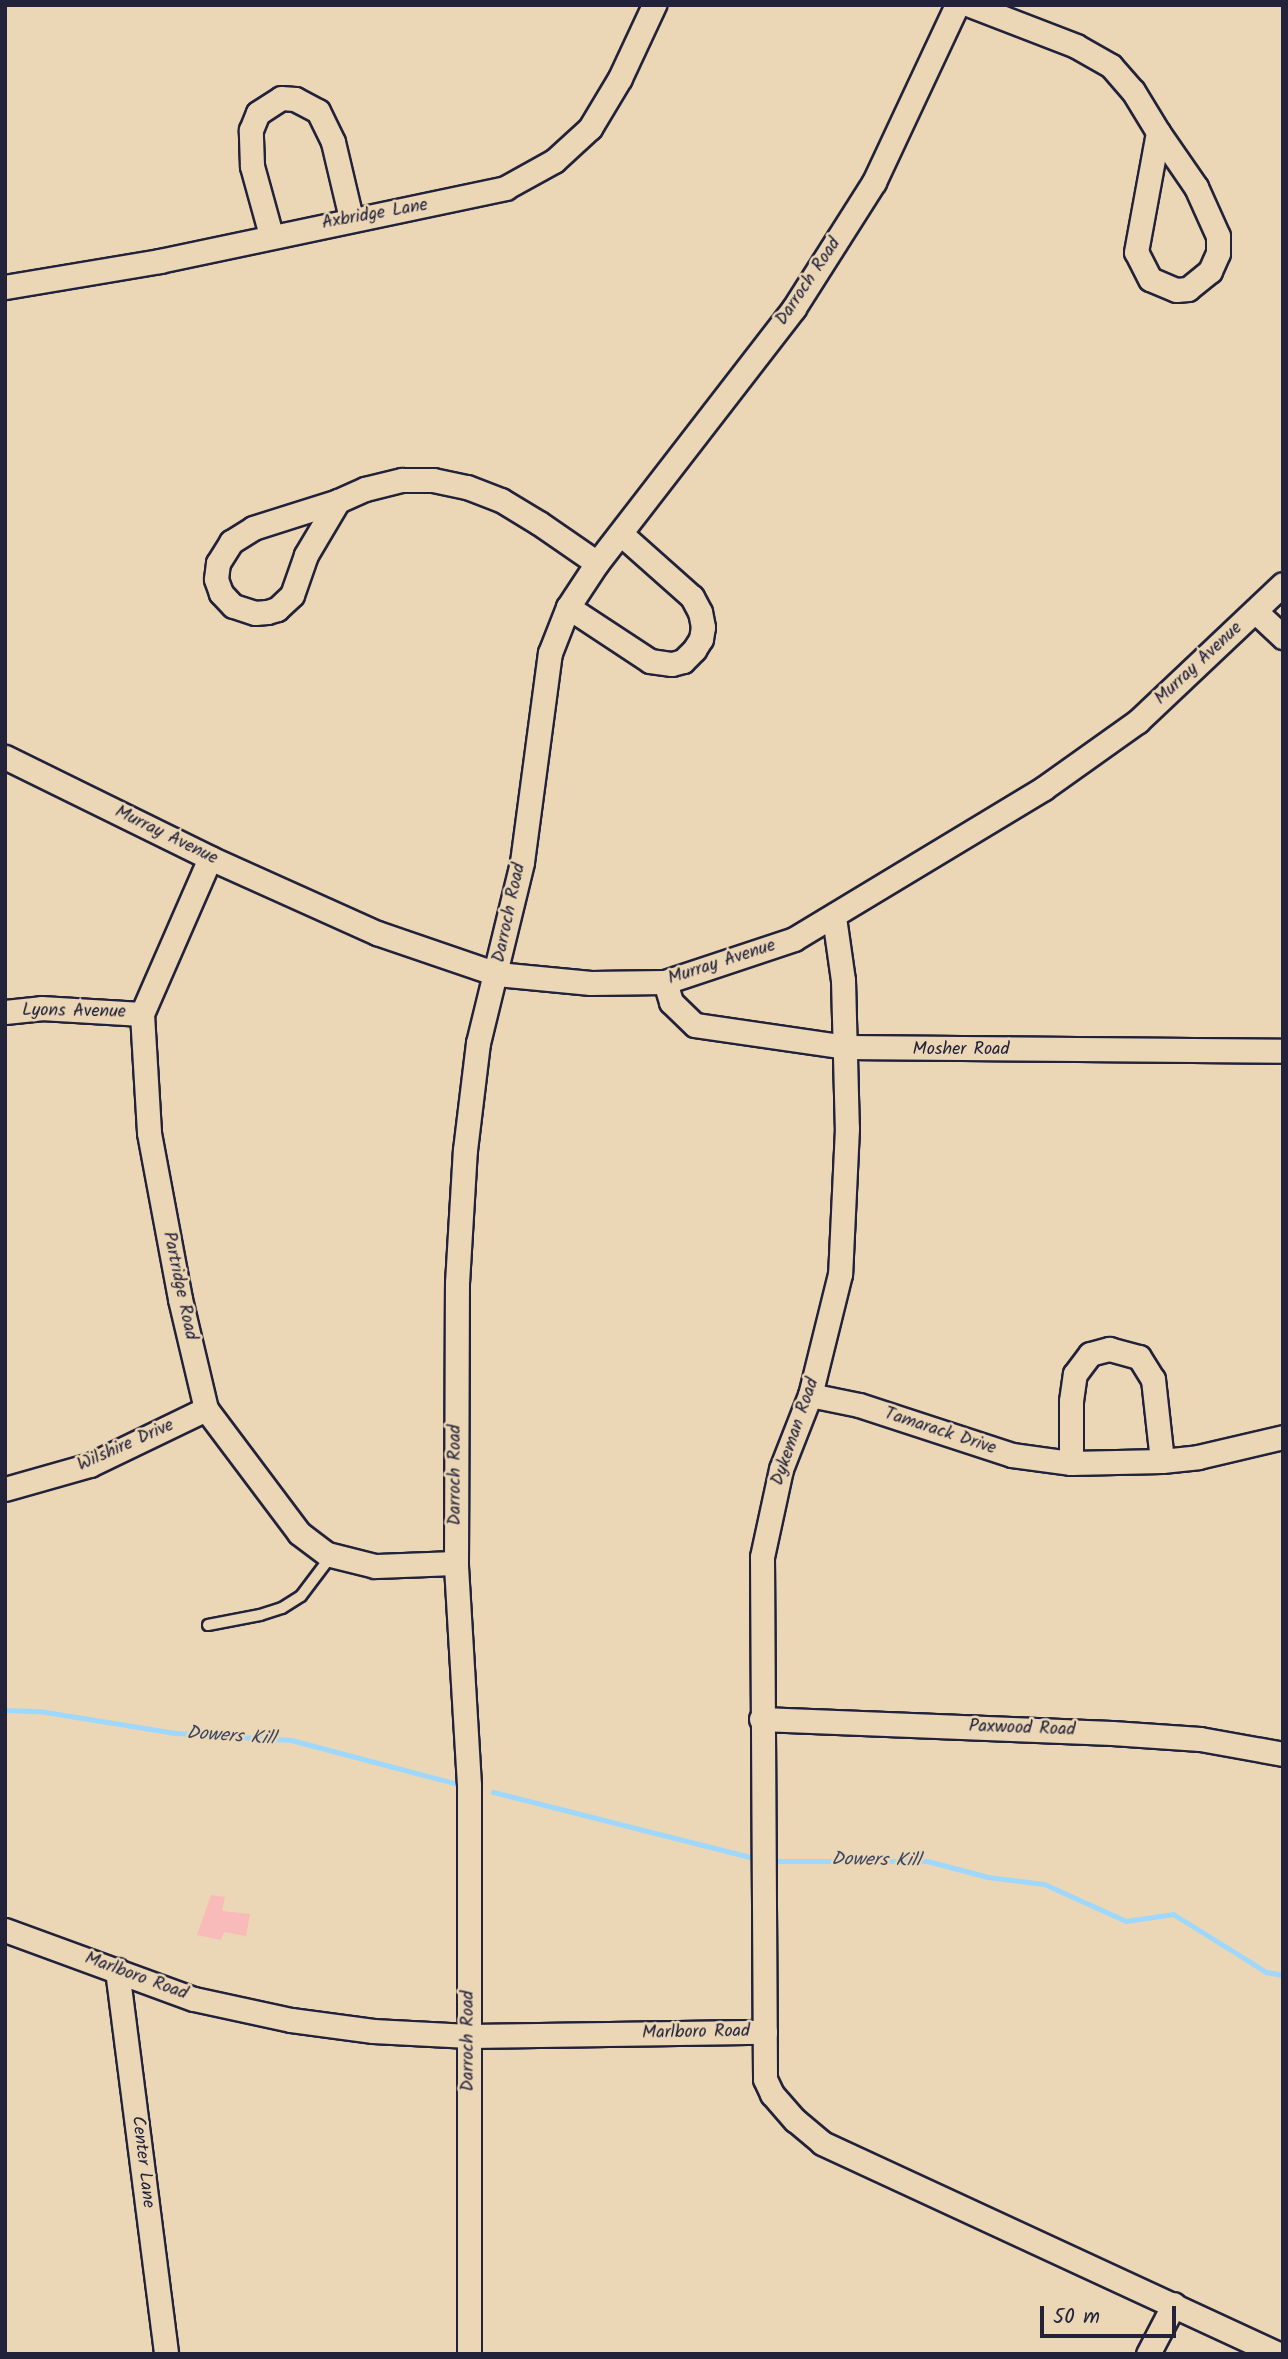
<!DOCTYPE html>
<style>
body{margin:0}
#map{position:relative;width:1288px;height:2359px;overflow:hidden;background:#ebd6b5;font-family:Kalam,sans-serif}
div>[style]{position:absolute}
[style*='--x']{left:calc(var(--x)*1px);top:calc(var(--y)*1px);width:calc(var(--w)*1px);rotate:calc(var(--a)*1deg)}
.stream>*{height:5px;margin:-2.5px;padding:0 2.5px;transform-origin:2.5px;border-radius:2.5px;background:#9ed8fe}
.building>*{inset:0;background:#f8bbb9}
.roads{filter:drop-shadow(2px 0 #22223b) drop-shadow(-2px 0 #22223b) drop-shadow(0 2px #22223b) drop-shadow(0 -2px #22223b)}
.lane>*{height:10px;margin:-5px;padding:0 5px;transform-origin:5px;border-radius:5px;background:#ebd6b5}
.street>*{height:23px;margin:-11.5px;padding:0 11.5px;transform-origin:11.5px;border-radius:11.5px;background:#ebd6b5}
span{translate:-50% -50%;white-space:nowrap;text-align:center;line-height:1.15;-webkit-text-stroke:5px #ebd6b5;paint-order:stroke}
.street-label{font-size:18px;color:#22223b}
.water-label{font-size:19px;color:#3b4662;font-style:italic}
.frame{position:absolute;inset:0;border:7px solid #22223b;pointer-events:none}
.scale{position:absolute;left:1040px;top:2306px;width:136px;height:32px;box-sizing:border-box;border:4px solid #22223b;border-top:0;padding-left:9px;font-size:21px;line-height:24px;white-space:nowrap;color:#22223b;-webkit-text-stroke:5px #ebd6b5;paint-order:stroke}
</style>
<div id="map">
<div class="stream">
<div style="--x:5;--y:1710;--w:34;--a:2"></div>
<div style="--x:39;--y:1711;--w:138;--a:9.2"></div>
<div style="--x:175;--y:1733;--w:116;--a:3.5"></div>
<div style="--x:291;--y:1740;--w:169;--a:14.8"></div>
<div style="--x:493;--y:1792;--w:273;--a:14.2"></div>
<div style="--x:771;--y:1861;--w:156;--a:0"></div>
<div style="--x:927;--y:1861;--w:63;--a:14.7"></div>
<div style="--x:988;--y:1877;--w:56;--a:7.1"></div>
<div style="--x:1044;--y:1884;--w:90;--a:24.3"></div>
<div style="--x:1126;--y:1921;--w:48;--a:-8.5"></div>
<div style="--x:1173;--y:1914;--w:110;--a:31.9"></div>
<div style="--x:1266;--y:1972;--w:17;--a:10"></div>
</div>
<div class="building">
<div style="clip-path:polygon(211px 1895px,225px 1897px,222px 1911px,250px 1914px,246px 1936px,224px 1932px,221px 1940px,197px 1935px)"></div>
</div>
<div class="roads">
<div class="lane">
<div style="--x:208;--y:1625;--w:53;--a:-10.9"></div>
<div style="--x:260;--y:1615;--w:23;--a:-18"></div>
<div style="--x:282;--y:1608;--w:22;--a:-32"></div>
<div style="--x:301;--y:1596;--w:51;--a:-52.9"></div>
</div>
<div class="street">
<div style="--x:970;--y:5;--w:114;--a:21.1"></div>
<div style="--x:1076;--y:46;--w:40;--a:29.7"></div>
<div style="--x:1111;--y:66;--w:33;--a:49"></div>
<div style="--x:1133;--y:91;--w:48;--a:58.6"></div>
<div style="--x:1158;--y:132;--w:67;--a:55.4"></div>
<div style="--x:1196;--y:187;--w:54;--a:65.8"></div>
<div style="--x:1218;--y:236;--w:17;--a:90"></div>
<div style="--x:1218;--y:253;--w:20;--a:114"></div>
<div style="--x:1210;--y:271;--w:28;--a:141"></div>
<div style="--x:1188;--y:289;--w:12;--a:175"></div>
<div style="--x:1176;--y:290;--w:28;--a:-157"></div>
<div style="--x:1150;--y:279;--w:30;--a:-117"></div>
<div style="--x:1136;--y:252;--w:122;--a:-79.6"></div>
<div style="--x:271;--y:235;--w:72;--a:-105.4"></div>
<div style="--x:252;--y:166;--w:36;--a:-92"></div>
<div style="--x:251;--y:130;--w:18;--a:-68"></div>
<div style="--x:258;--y:113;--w:27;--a:-33"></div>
<div style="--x:281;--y:98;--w:14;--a:4"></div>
<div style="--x:295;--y:99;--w:26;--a:28"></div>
<div style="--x:318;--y:111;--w:34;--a:64"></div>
<div style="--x:333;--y:142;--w:78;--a:76.7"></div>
<div style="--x:5;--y:287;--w:157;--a:-9.5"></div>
<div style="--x:160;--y:261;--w:353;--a:-11.9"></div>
<div style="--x:505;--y:188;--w:56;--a:-28.9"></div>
<div style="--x:554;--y:161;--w:49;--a:-42.5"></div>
<div style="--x:590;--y:128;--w:58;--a:-59"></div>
<div style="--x:620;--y:78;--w:81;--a:-65"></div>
<div style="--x:338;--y:501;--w:63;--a:120.7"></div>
<div style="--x:306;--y:555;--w:42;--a:109.3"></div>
<div style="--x:292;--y:595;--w:21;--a:137"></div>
<div style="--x:277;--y:609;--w:10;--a:163"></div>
<div style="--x:267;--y:612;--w:12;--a:175"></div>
<div style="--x:255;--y:613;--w:23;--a:-162"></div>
<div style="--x:233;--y:606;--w:18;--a:-133"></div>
<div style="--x:221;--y:593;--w:15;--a:-110"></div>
<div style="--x:216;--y:579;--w:16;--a:-83"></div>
<div style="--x:218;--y:563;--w:25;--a:-58"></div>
<div style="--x:231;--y:542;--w:26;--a:-32"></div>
<div style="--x:253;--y:528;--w:89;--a:-17.6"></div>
<div style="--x:338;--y:501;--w:30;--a:-24"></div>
<div style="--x:365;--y:489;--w:38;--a:-14"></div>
<div style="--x:402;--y:480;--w:31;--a:0"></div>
<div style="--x:433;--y:480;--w:35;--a:12"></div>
<div style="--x:467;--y:487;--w:36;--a:21"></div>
<div style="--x:501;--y:500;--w:44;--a:31.2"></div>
<div style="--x:539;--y:523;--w:70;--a:34.6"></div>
<div style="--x:568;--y:607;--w:98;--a:33.4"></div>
<div style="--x:650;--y:661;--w:22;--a:8"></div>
<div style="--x:672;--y:664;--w:11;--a:-15"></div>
<div style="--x:683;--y:661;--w:16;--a:-45"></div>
<div style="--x:694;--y:650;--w:13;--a:-58"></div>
<div style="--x:701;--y:639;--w:12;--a:-81"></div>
<div style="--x:703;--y:627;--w:15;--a:-101"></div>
<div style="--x:700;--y:612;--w:17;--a:-118"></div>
<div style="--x:692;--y:597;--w:95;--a:-138.4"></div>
<div style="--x:1255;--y:611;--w:38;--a:43"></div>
<div style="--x:5;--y:757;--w:229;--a:26.2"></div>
<div style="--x:210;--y:858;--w:183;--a:24.2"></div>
<div style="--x:377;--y:933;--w:127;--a:18.9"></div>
<div style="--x:497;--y:974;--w:94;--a:5.5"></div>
<div style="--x:591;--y:983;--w:74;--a:-0.8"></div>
<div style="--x:665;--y:982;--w:136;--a:-18.4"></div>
<div style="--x:794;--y:939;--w:292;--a:-31.1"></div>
<div style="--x:1044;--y:788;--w:115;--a:-35.5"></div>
<div style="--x:1138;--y:721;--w:199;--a:-43.4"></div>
<div style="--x:210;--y:858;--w:170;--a:113.6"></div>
<div style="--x:142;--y:1014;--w:119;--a:86.6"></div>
<div style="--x:149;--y:1133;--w:169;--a:79.4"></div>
<div style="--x:180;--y:1299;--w:113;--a:76.7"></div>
<div style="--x:206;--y:1409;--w:155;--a:53.1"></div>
<div style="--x:299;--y:1533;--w:35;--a:37"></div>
<div style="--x:327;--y:1554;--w:49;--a:14"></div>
<div style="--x:375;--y:1566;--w:81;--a:-2.1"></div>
<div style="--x:834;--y:917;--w:64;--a:81.9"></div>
<div style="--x:843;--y:980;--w:148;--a:88.5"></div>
<div style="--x:847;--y:1128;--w:146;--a:92.7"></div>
<div style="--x:840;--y:1274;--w:125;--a:103.9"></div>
<div style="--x:810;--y:1395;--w:79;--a:111.4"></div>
<div style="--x:781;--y:1469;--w:90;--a:102.2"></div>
<div style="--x:762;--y:1557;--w:522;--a:89.67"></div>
<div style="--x:765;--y:2079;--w:17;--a:65"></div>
<div style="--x:772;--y:2094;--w:35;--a:49"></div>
<div style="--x:795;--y:2120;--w:35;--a:40"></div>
<div style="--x:822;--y:2143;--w:502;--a:24.83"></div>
<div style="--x:665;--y:982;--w:21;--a:73"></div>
<div style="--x:671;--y:1002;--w:33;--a:44"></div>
<div style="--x:695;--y:1025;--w:152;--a:8.3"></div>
<div style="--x:845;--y:1047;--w:438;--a:0.5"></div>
<div style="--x:5;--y:1012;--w:36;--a:-6"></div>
<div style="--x:41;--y:1008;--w:101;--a:3.4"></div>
<div style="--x:810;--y:1395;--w:50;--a:11.5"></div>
<div style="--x:859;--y:1405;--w:161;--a:18.1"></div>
<div style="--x:1012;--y:1455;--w:60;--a:7.7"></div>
<div style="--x:1071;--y:1463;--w:91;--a:-1.3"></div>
<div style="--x:1162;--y:1461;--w:36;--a:-6"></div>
<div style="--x:1198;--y:1457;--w:87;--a:-13.2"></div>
<div style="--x:1071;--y:1463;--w:62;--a:-90"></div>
<div style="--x:1071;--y:1401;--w:27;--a:-82"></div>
<div style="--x:1075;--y:1374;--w:25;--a:-53"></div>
<div style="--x:1090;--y:1354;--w:20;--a:-15"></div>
<div style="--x:1109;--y:1349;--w:31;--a:15"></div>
<div style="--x:1139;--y:1357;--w:26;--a:58"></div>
<div style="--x:1153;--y:1379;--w:82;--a:83.7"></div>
<div style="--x:5;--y:1489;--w:88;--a:-15.8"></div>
<div style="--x:90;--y:1465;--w:129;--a:-25.8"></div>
<div style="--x:761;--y:1719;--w:351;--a:2.3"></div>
<div style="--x:1112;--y:1733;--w:88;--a:3.9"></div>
<div style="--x:1200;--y:1739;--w:84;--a:10.2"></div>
<div style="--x:5;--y:1930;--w:201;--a:20.1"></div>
<div style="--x:194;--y:1999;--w:99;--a:12.2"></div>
<div style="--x:291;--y:2020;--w:83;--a:7.6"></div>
<div style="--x:373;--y:2031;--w:96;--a:3"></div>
<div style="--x:469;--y:2036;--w:296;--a:-0.8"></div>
<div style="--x:117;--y:1970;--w:387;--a:82.7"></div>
<div style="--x:469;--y:2354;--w:569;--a:-90"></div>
<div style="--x:469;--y:1785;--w:222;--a:-93.4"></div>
<div style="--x:456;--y:1563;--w:280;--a:-89.8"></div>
<div style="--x:457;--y:1283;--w:133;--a:-86.6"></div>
<div style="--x:465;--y:1150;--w:108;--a:-83.1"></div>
<div style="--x:478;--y:1043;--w:186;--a:-76.3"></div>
<div style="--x:522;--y:862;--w:211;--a:-82.4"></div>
<div style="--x:550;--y:653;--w:49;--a:-68.6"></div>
<div style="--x:568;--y:607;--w:53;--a:-56.6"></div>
<div style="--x:597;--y:563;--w:322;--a:-52.3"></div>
<div style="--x:794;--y:308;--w:149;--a:-57.6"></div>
<div style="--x:874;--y:182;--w:195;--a:-64.9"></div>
<div style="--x:1148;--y:2354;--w:56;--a:-62.5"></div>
</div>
</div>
<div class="street-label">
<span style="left:375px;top:215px;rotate:-10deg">Axbridge Lane</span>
<span style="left:809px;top:282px;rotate:-56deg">Darroch Road</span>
<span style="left:1199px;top:664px;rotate:-43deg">Murray Avenue</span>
<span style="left:166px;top:836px;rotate:26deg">Murray Avenue</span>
<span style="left:510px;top:913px;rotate:-78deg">Darroch Road</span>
<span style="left:722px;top:963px;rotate:-18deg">Murray Avenue</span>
<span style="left:74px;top:1012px;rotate:1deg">Lyons Avenue</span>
<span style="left:961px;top:1050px">Mosher Road</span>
<span style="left:179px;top:1286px;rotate:78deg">Partridge Road</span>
<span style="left:796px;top:1432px;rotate:-71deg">Dykeman Road</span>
<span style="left:940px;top:1432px;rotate:18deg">Tamarack Drive</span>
<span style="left:126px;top:1446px;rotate:-24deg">Wilshire Drive</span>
<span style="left:456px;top:1475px;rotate:-90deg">Darroch Road</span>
<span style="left:1022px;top:1729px;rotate:2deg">Paxwood Road</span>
<span style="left:136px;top:1977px;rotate:20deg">Marlboro Road</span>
<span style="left:696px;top:2033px;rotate:-1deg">Marlboro Road</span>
<span style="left:469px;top:2041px;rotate:-90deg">Darroch Road</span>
<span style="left:142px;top:2162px;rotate:83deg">Center Lane</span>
</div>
<div class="water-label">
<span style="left:231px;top:1737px;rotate:4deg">Dowers Kill</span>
<span style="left:876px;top:1861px;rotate:1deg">Dowers Kill</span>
</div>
<div class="frame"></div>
<div class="scale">50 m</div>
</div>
